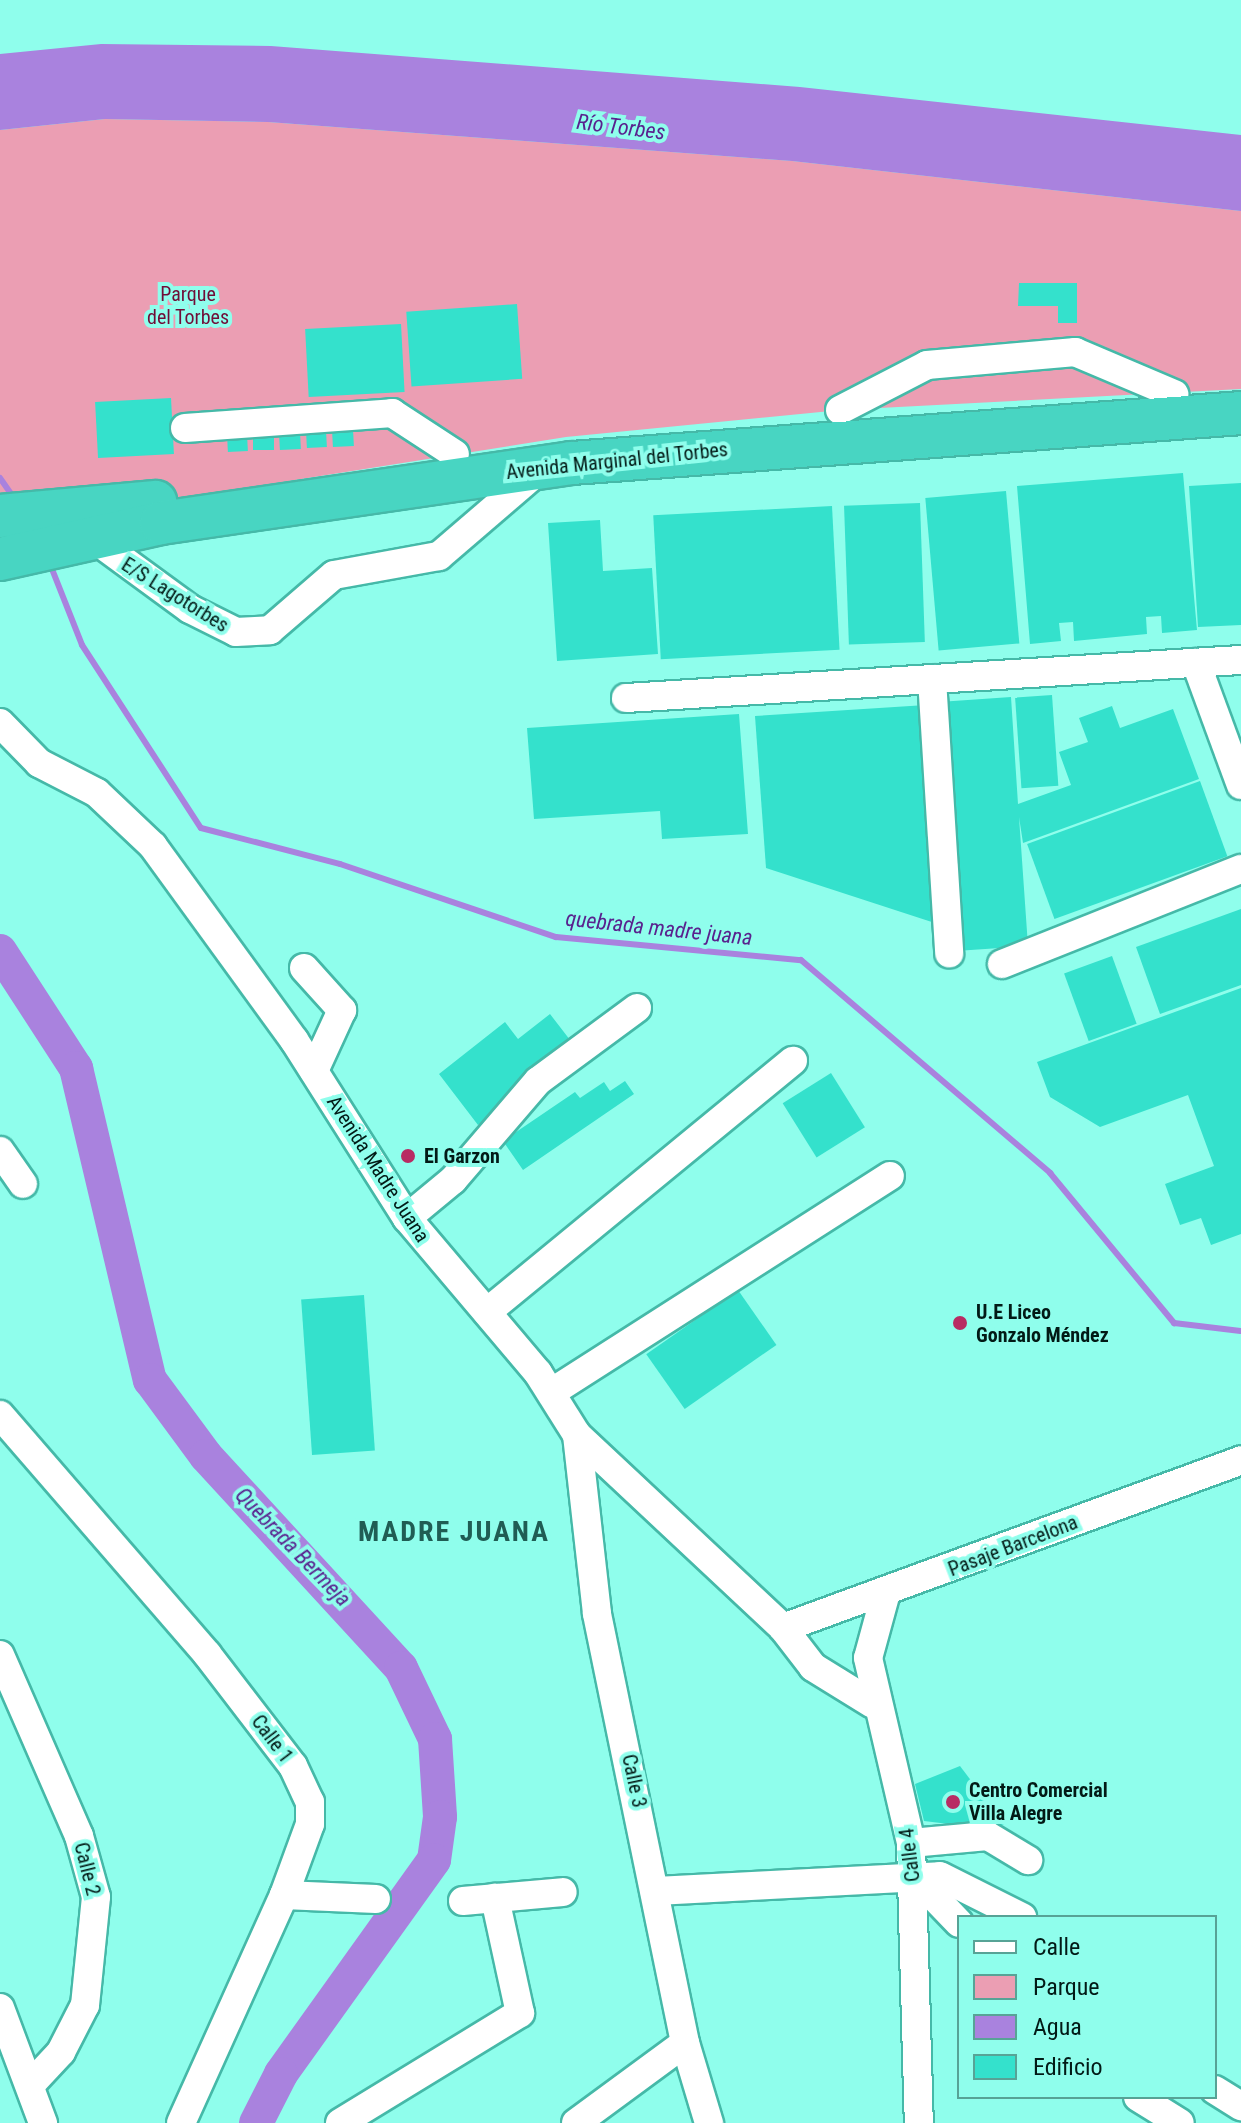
<!DOCTYPE html>
<meta charset="utf-8">
<style>
body{margin:0}
#map{position:relative;width:1241px;height:2123px;overflow:hidden;background:#8ffeec;font-family:"Roboto Condensed",sans-serif}
div>[style]{position:absolute}
[style*='--x']{left:calc(var(--x)*1px);top:calc(var(--y)*1px);width:calc(var(--w)*1px);rotate:calc(var(--a)*1deg)}
.green>*{inset:0;background:#eb9eb3}
.water>*{inset:0;background:#a982de}
.stream>*{height:6px;margin:-3px;padding:0 3px;transform-origin:3px;border-radius:3px;background:#a982de}
.river>*{height:34px;margin:-17px;padding:0 17px;transform-origin:17px;border-radius:17px;background:#a982de}
.building>*{inset:0;background:#34e1cc;transform-origin:0 0}
.roads{filter:drop-shadow(2px 0 #45b9a8) drop-shadow(-2px 0 #45b9a8) drop-shadow(0 2px #45b9a8) drop-shadow(0 -2px #45b9a8)}
.minor>*{height:28px;margin:-14px;padding:0 14px;transform-origin:14px;border-radius:14px;background:#fff}
.highway>*{height:42px;margin:-21px;padding:0 21px;transform-origin:21px;border-radius:21px;background:#48d5c2}
.dots>*{width:22px;height:22px;translate:-50% -50%;box-sizing:border-box;border:4px solid #8ffeec;border-radius:50%}
span{translate:-50% -50%;white-space:nowrap;text-align:center;line-height:1.15;-webkit-text-stroke:8px #8ffeec;paint-order:stroke}
.park-label{font-size:20px;color:#700d37}
.street-label{font-size:20px;color:#021a16}
.poi-label{font-size:20px;color:#021a16;font-weight:700}
.left{translate:0 -50%;text-align:left}
.water-label{font-size:22px;color:#59228e;font-style:italic}
.district-label{font-size:28px;color:#205d54;font-weight:700;letter-spacing:2px}
.legend{position:absolute;left:957px;top:1915px;width:260px;height:184px;box-sizing:border-box;background:#8ffeec;border:2px solid #57a396;margin:0;padding:10px 14px;list-style:none;font-size:24px;color:#021a16}
.legend li{display:flex;align-items:center;gap:16px;height:40px}
.legend b{width:40px;border:2px solid #57a396}
</style>
<div id="map">
<div class="green">
<div style="clip-path:polygon(105px 119px,268px 122px,792px 161px,1241px 211px,1241px 389px,841px 410px,566px 437px,151px 503px,0 516px,0 130px)"></div>
</div>
<div class="water">
<div style="clip-path:polygon(101px 44px,271px 46px,800px 87px,1241px 135px,1241px 211px,792px 161px,268px 122px,105px 119px,0 130px,0 54px)"></div>
</div>
<div class="stream">
<div style="--x:0;--y:478;--w:24;--a:55"></div>
<div style="--x:50;--y:564;--w:87;--a:68.4"></div>
<div style="--x:82;--y:645;--w:218;--a:57"></div>
<div style="--x:201;--y:828;--w:144;--a:14.5"></div>
<div style="--x:340;--y:864;--w:228;--a:18.7"></div>
<div style="--x:556;--y:937;--w:246;--a:5.4"></div>
<div style="--x:801;--y:960;--w:328;--a:40.5"></div>
<div style="--x:1050;--y:1173;--w:195;--a:50.4"></div>
<div style="--x:1174;--y:1323;--w:67;--a:6.8"></div>
</div>
<div class="river">
<div style="--x:0;--y:951;--w:140;--a:57"></div>
<div style="--x:76;--y:1068;--w:321;--a:76.7"></div>
<div style="--x:150;--y:1380;--w:94;--a:53.6"></div>
<div style="--x:206;--y:1456;--w:288;--a:47.4"></div>
<div style="--x:401;--y:1668;--w:79;--a:64.4"></div>
<div style="--x:435;--y:1739;--w:78;--a:86.3"></div>
<div style="--x:440;--y:1817;--w:43;--a:97.9"></div>
<div style="--x:434;--y:1860;--w:263;--a:125.6"></div>
<div style="--x:281;--y:2074;--w:55;--a:117"></div>
</div>
<div class="building">
<div style="clip-path:polygon(1019px 283px,1077px 283px,1077px 323px,1058px 323px,1058px 306px,1018px 306px)"></div>
<div style="left:517px;top:304px;width:75px;height:111px;rotate:86deg"></div>
<div style="left:401px;top:324px;width:68px;height:96px;rotate:87deg"></div>
<div style="left:171px;top:398px;width:56px;height:76px;rotate:87deg"></div>
<div style="left:353px;top:429px;width:17px;height:21px;rotate:87deg"></div>
<div style="left:326px;top:430px;width:17px;height:20px;rotate:87deg"></div>
<div style="left:300px;top:432px;width:17px;height:21px;rotate:87deg"></div>
<div style="left:274px;top:433px;width:17px;height:21px;rotate:90deg"></div>
<div style="left:247px;top:434px;width:17px;height:20px;rotate:87deg"></div>
<div style="clip-path:polygon(1183px 473px,1197px 630px,1162px 633px,1161px 616px,1146px 617px,1147px 634px,1074px 641px,1073px 622px,1059px 623px,1061px 641px,1030px 644px,1017px 486px)"></div>
<div style="clip-path:polygon(1241px 483px,1241px 625px,1198px 627px,1189px 486px)"></div>
<div style="left:1006px;top:491px;width:153px;height:81px;rotate:85deg"></div>
<div style="left:920px;top:503px;width:139px;height:76px;rotate:88deg"></div>
<div style="left:832px;top:506px;width:144px;height:179px;rotate:87deg"></div>
<div style="clip-path:polygon(600px 520px,603px 571px,652px 568px,658px 654px,557px 661px,548px 523px)"></div>
<div style="left:1052px;top:695px;width:91px;height:37px;rotate:86deg"></div>
<div style="clip-path:polygon(1011px 697px,1018px 804px,1071px 785px,1059px 752px,1088px 742px,1079px 718px,1112px 706px,1120px 728px,1173px 709px,1199px 779px,1023px 843px,1019px 817px,1028px 946px,956px 951px,939px 702px)"></div>
<div style="clip-path:polygon(926px 705px,941px 925px,766px 868px,755px 716px)"></div>
<div style="clip-path:polygon(739px 714px,748px 834px,662px 839px,660px 811px,534px 819px,527px 728px)"></div>
<div style="left:1200px;top:781px;width:80px;height:184px;rotate:70deg"></div>
<div style="clip-path:polygon(1241px 909px,1241px 985px,1160px 1014px,1136px 947px)"></div>
<div style="left:1112px;top:956px;width:72px;height:51px;rotate:70deg"></div>
<div style="clip-path:polygon(1241px 988px,1241px 1234px,1211px 1245px,1201px 1218px,1180px 1225px,1165px 1184px,1214px 1166px,1188px 1095px,1100px 1127px,1050px 1097px,1037px 1062px)"></div>
<div style="clip-path:polygon(550px 1014px,577px 1049px,478px 1125px,439px 1074px,505px 1022px,518px 1039px)"></div>
<div style="left:831px;top:1073px;width:64px;height:57px;rotate:58deg"></div>
<div style="clip-path:polygon(625px 1081px,634px 1094px,523px 1170px,503px 1141px,575px 1092px,580px 1098px,604px 1082px,610px 1091px)"></div>
<div style="left:738px;top:1290px;width:67px;height:112px;rotate:55deg"></div>
<div style="left:364px;top:1295px;width:156px;height:63px;rotate:86deg"></div>
<div style="clip-path:polygon(960px 1766px,1004px 1824px,990px 1829px,924px 1821px,915px 1784px)"></div>
</div>
<div class="roads">
<div class="minor">
<div style="--x:840;--y:410;--w:98;--a:-27.3"></div>
<div style="--x:927;--y:365;--w:149;--a:-5"></div>
<div style="--x:1075;--y:352;--w:108;--a:23"></div>
<div style="--x:185;--y:428;--w:208;--a:-4.1"></div>
<div style="--x:392;--y:413;--w:75;--a:33.1"></div>
<div style="--x:93;--y:538;--w:120;--a:36.2"></div>
<div style="--x:190;--y:609;--w:51;--a:26.6"></div>
<div style="--x:236;--y:632;--w:34;--a:-3"></div>
<div style="--x:270;--y:630;--w:84;--a:-40.7"></div>
<div style="--x:334;--y:575;--w:107;--a:-10.3"></div>
<div style="--x:439;--y:556;--w:132;--a:-40.7"></div>
<div style="--x:1196;--y:663;--w:130;--a:69.8"></div>
<div style="--x:932;--y:679;--w:275;--a:86.4"></div>
<div style="--x:626;--y:698;--w:616;--a:-3.54"></div>
<div style="--x:0;--y:723;--w:56;--a:45.7"></div>
<div style="--x:39;--y:763;--w:65;--a:27.3"></div>
<div style="--x:97;--y:793;--w:77;--a:43.4"></div>
<div style="--x:153;--y:846;--w:240;--a:54"></div>
<div style="--x:294;--y:1040;--w:211;--a:57.6"></div>
<div style="--x:407;--y:1218;--w:203;--a:49.8"></div>
<div style="--x:538;--y:1373;--w:73;--a:57.8"></div>
<div style="--x:577;--y:1435;--w:282;--a:43.1"></div>
<div style="--x:783;--y:1628;--w:49;--a:52.4"></div>
<div style="--x:813;--y:1667;--w:70;--a:31.7"></div>
<div style="--x:1002;--y:964;--w:257;--a:-21.7"></div>
<div style="--x:304;--y:968;--w:57;--a:47.9"></div>
<div style="--x:342;--y:1010;--w:67;--a:114.7"></div>
<div style="--x:0;--y:1151;--w:40;--a:55.1"></div>
<div style="--x:407;--y:1218;--w:60;--a:-39.6"></div>
<div style="--x:453;--y:1180;--w:130;--a:-49.4"></div>
<div style="--x:538;--y:1081;--w:123;--a:-36.4"></div>
<div style="--x:487;--y:1312;--w:396;--a:-39.4"></div>
<div style="--x:552;--y:1392;--w:401;--a:-32.6"></div>
<div style="--x:0;--y:1415;--w:316;--a:49.1"></div>
<div style="--x:207;--y:1654;--w:141;--a:52.5"></div>
<div style="--x:293;--y:1766;--w:40;--a:65"></div>
<div style="--x:310;--y:1802;--w:22;--a:90"></div>
<div style="--x:310;--y:1824;--w:76;--a:110.1"></div>
<div style="--x:284;--y:1895;--w:250;--a:114.3"></div>
<div style="--x:577;--y:1435;--w:180;--a:83.6"></div>
<div style="--x:597;--y:1614;--w:438;--a:78.4"></div>
<div style="--x:685;--y:2043;--w:84;--a:73.3"></div>
<div style="--x:885;--y:1596;--w:64;--a:105.3"></div>
<div style="--x:868;--y:1658;--w:190;--a:76.9"></div>
<div style="--x:911;--y:1843;--w:280;--a:88.4"></div>
<div style="--x:783;--y:1628;--w:488;--a:-20.1"></div>
<div style="--x:0;--y:1655;--w:197;--a:66.4"></div>
<div style="--x:79;--y:1836;--w:63;--a:74.4"></div>
<div style="--x:96;--y:1897;--w:109;--a:95.8"></div>
<div style="--x:85;--y:2005;--w:53;--a:117.1"></div>
<div style="--x:61;--y:2052;--w:41;--a:133"></div>
<div style="--x:911;--y:1843;--w:77;--a:-5.2"></div>
<div style="--x:988;--y:1836;--w:47;--a:31"></div>
<div style="--x:914;--y:1876;--w:65;--a:46.2"></div>
<div style="--x:656;--y:1891;--w:284;--a:-3"></div>
<div style="--x:940;--y:1876;--w:92;--a:26.6"></div>
<div style="--x:284;--y:1895;--w:92;--a:2.5"></div>
<div style="--x:463;--y:1901;--w:100;--a:-5.1"></div>
<div style="--x:0;--y:2008;--w:123;--a:69.5"></div>
<div style="--x:1215;--y:2090;--w:31;--a:32"></div>
<div style="--x:1138;--y:2097;--w:49;--a:31.8"></div>
<div style="--x:340;--y:2123;--w:211;--a:-31.4"></div>
<div style="--x:520;--y:2013;--w:118;--a:-102.3"></div>
<div style="--x:576;--y:2123;--w:135;--a:-36.3"></div>
</div>
<div class="highway">
<div style="--x:0;--y:516;--w:156;--a:-5.2"></div>
<div style="--x:0;--y:559;--w:165;--a:-12.6"></div>
<div style="--x:161;--y:523;--w:415;--a:-8.3"></div>
<div style="--x:572;--y:463;--w:671;--a:-4.27"></div>
</div>
</div>
<div class="dots">
<div style="left:408px;top:1156px;background:#b82c63"></div>
<div style="left:960px;top:1323px;background:#b82c63"></div>
<div style="left:953px;top:1802px;background:#b82c63"></div>
</div>
<div class="park-label">
<span style="left:188px;top:306px">Parque<br>del Torbes</span>
</div>
<div class="street-label">
<span style="left:617px;top:461px;rotate:-6deg">Avenida Marginal del Torbes</span>
<span style="left:175px;top:595px;rotate:32deg">E/S Lagotorbes</span>
<span style="left:378px;top:1169px;rotate:57deg">Avenida Madre Juana</span>
<span style="left:1013px;top:1546px;rotate:-21deg">Pasaje Barcelona</span>
<span style="left:272px;top:1739px;rotate:53deg">Calle 1</span>
<span style="left:634px;top:1781px;rotate:78deg">Calle 3</span>
<span style="left:910px;top:1855px;rotate:-97deg">Calle 4</span>
<span style="left:87px;top:1869px;rotate:76deg">Calle 2</span>
</div>
<div class="poi-label">
<span class="left" style="left:424px;top:1156px">El Garzon</span>
<span class="left" style="left:976px;top:1324px">U.E Liceo<br>Gonzalo Méndez</span>
<span class="left" style="left:969px;top:1802px">Centro Comercial<br>Villa Alegre</span>
</div>
<div class="water-label">
<span style="left:621px;top:127px;rotate:7deg">Río Torbes</span>
<span style="left:659px;top:928px;rotate:6deg">quebrada madre juana</span>
<span style="left:293px;top:1547px;rotate:46deg">Quebrada Bermeja</span>
</div>
<div class="district-label">
<span style="left:454px;top:1532px">MADRE JUANA</span>
</div>
<ul class="legend">
<li><b style="height:10px;background:#fff"></b>Calle</li>
<li><b style="height:22px;background:#eb9eb3"></b>Parque</li>
<li><b style="height:22px;background:#a982de"></b>Agua</li>
<li><b style="height:22px;background:#34e1cc"></b>Edificio</li>
</ul>
</div>
